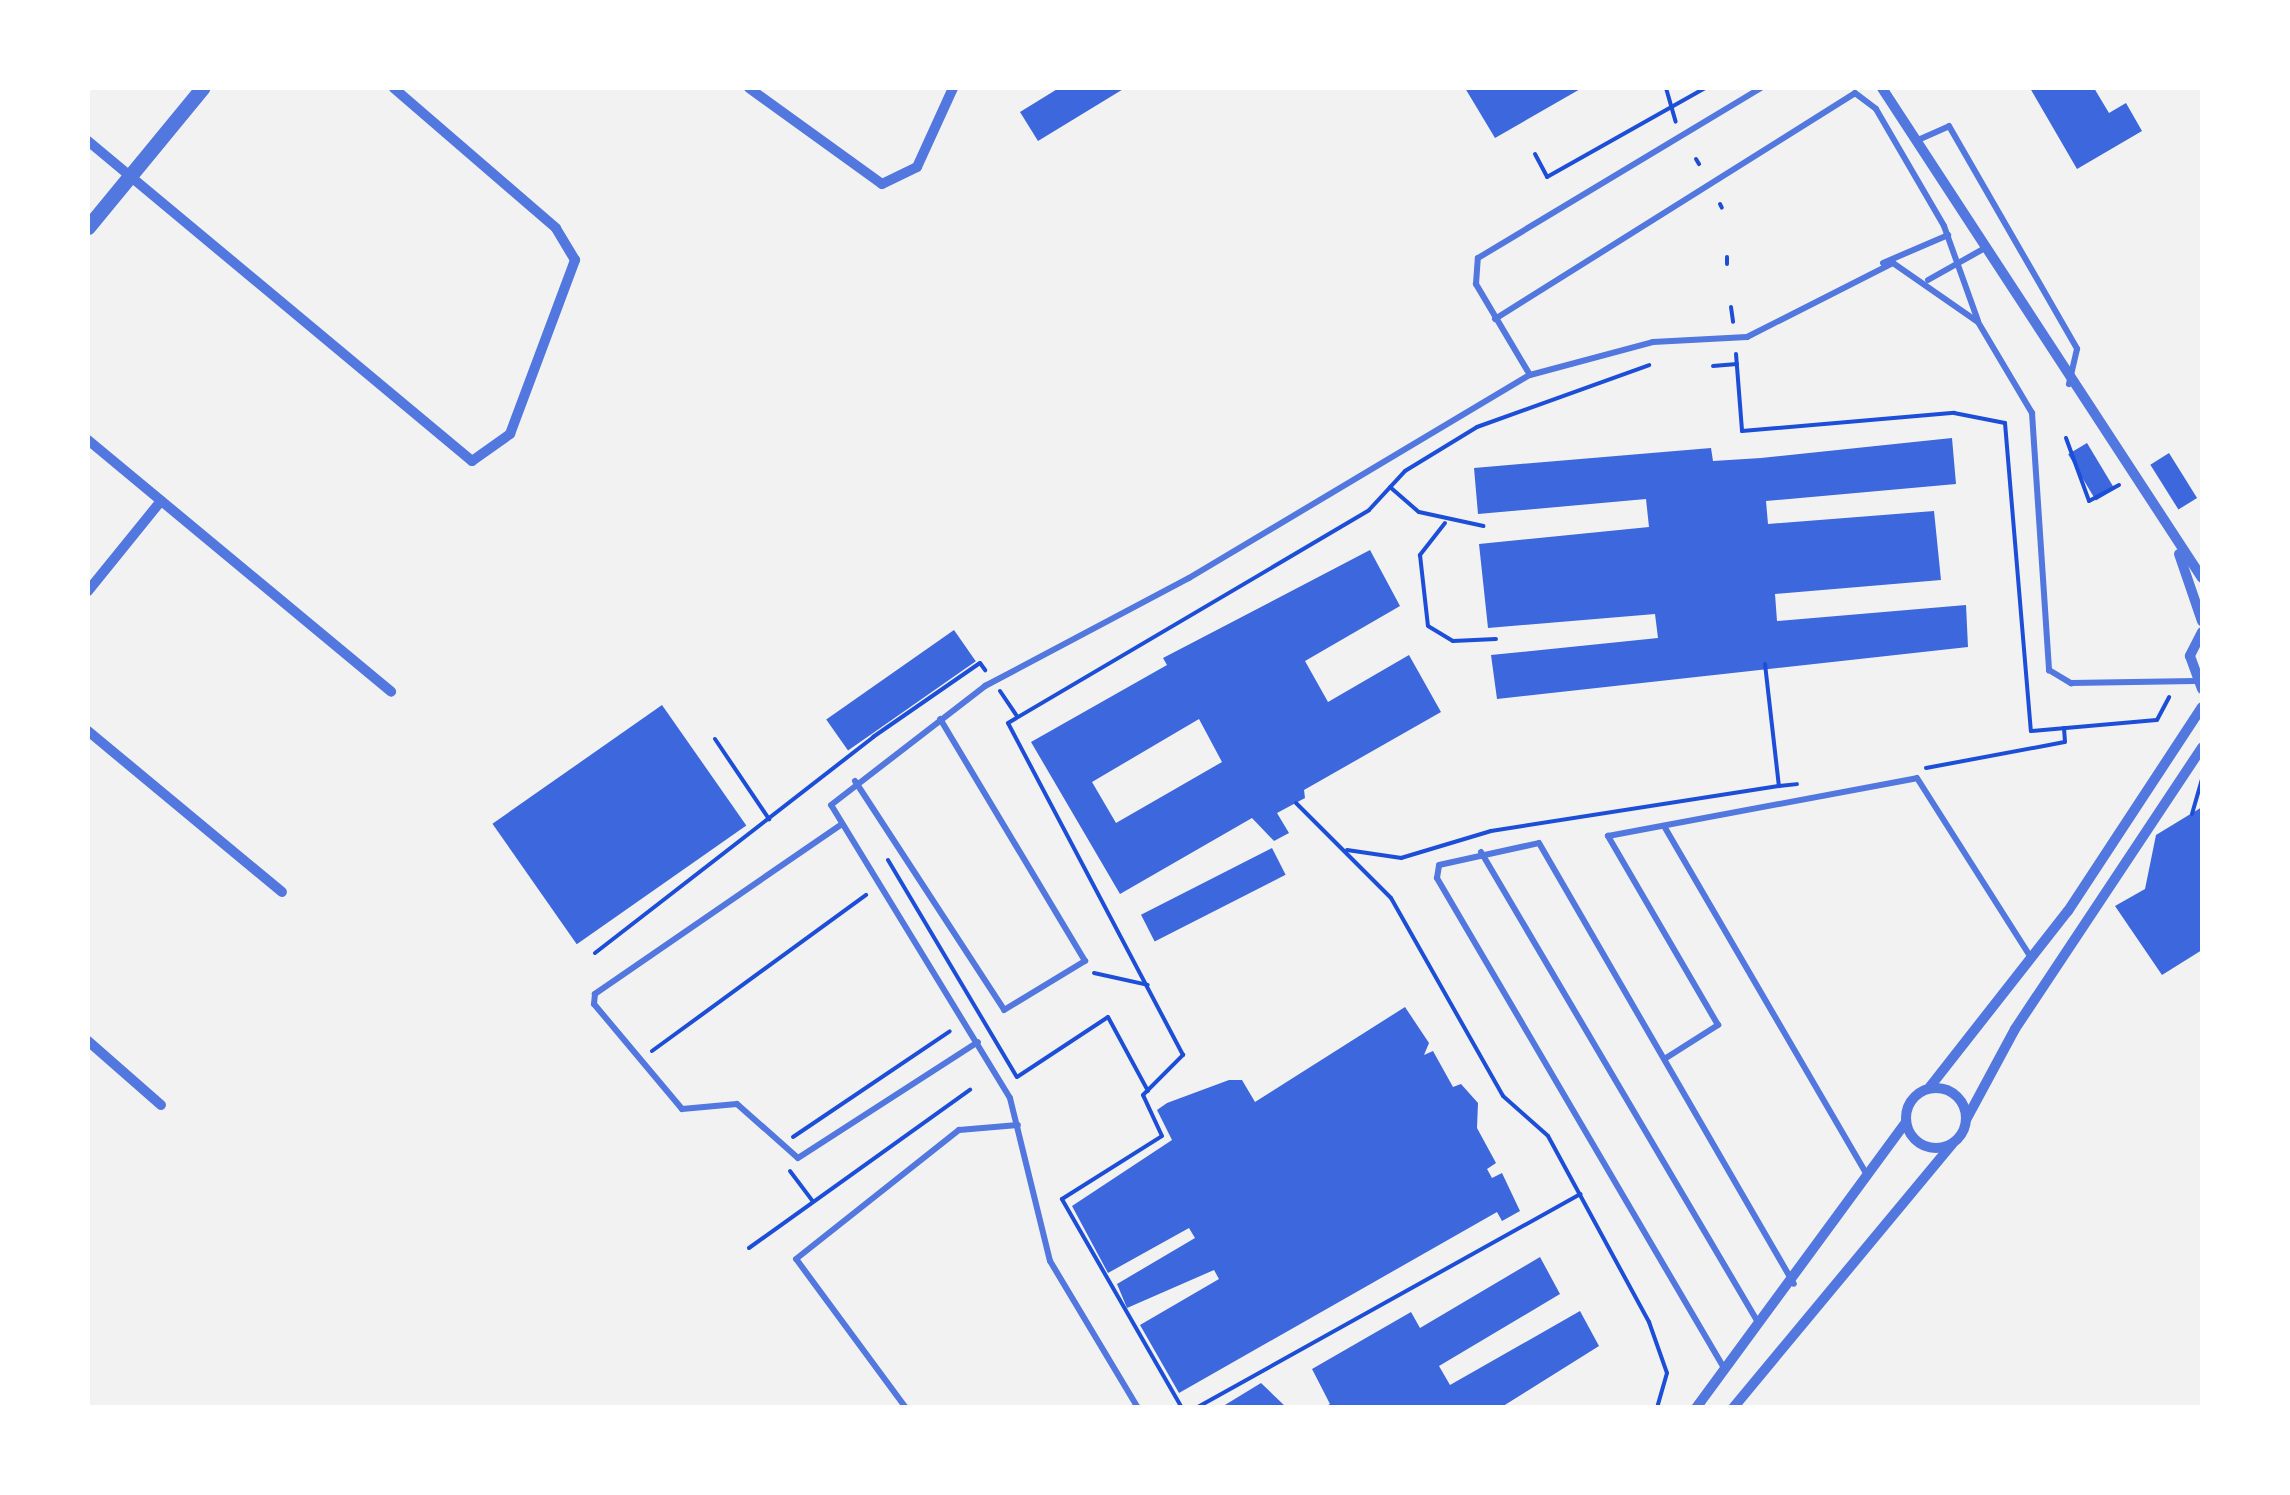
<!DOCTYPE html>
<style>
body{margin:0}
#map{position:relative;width:2290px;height:1495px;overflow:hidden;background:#f2f2f2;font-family:"Titillium Web",sans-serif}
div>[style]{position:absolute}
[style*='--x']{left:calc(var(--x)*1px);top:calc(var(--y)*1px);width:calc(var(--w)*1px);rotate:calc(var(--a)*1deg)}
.building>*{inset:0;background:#3d67dc;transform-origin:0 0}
.path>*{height:4px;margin:-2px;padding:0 2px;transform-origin:2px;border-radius:2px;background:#1d4ed8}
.service>*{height:6px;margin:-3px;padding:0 3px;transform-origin:3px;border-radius:3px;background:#5277de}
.minor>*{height:10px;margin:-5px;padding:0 5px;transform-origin:5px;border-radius:5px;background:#5277de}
.minor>.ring{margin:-5px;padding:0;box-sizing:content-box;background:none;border:10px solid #5277de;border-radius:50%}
.tertiary>*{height:15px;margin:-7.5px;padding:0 7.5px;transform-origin:7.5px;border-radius:7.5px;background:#5277de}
span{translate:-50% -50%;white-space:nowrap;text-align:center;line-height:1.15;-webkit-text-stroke:9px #fff;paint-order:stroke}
.frame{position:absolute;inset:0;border:90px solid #fff;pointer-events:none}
</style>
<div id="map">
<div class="building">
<div style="clip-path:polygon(1059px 88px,1125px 88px,1038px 141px,1020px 112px)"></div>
<div style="clip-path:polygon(1465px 88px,1582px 88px,1495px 138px)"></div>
<div style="clip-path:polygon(2030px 88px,2094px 88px,2109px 113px,2126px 103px,2142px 131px,2077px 169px)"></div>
<div style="clip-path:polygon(1952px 438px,1956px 484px,1766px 501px,1768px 524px,1934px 511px,1941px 580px,1775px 594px,1777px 621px,1966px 605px,1968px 647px,1497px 699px,1491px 655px,1658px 638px,1655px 614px,1488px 628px,1479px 544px,1649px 527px,1646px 499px,1478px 514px,1474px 468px,1711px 448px,1713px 461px,1761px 458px)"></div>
<div style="left:2087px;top:443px;width:54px;height:22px;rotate:59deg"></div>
<div style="left:2169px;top:453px;width:53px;height:22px;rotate:58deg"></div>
<div style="clip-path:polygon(evenodd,1370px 550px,1400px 606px,1305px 661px,1328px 702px,1409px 655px,1441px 712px,1304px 790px,1305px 798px,1277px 813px,1289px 833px,1274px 841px,1252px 818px,1120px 894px,1031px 742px,1167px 665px,1163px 658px,1370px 550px,1199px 719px,1222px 762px,1116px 823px,1092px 782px,1199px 719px)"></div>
<div style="left:954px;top:630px;width:38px;height:156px;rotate:55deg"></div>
<div style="left:662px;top:705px;width:147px;height:207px;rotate:55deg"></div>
<div style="clip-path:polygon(2202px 807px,2202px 950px,2162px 975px,2115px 906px,2145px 889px,2156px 835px)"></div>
<div style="left:1272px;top:848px;width:30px;height:147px;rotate:63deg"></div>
<div style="clip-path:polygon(1405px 1007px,1429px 1043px,1424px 1055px,1433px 1051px,1453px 1087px,1461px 1084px,1478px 1103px,1477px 1128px,1496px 1163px,1487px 1169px,1492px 1178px,1502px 1173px,1520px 1211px,1502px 1221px,1497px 1212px,1179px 1393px,1140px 1325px,1219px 1279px,1214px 1270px,1127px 1308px,1117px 1284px,1195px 1238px,1189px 1228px,1108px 1273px,1072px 1206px,1172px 1140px,1157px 1110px,1167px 1103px,1229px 1080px,1242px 1080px,1255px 1102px)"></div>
<div style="clip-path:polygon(1540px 1257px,1560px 1294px,1439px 1366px,1450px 1385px,1580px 1311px,1599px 1346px,1500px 1408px,1324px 1408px,1330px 1404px,1312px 1369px,1411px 1312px,1420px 1328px)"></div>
<div style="clip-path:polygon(1261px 1383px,1287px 1408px,1220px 1408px)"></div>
</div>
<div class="path">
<div style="--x:1666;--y:88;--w:35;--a:74"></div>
<div style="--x:1535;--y:154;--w:26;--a:62"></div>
<div style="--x:1547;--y:177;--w:181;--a:-29.4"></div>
<div style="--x:1696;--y:159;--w:6;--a:59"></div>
<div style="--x:1720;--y:204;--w:4;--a:63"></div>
<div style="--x:1727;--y:257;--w:7;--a:90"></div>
<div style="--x:1731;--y:307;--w:15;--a:82"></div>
<div style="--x:1736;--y:354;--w:77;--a:85.5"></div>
<div style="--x:1742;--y:431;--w:213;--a:-4.9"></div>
<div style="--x:1954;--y:413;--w:52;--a:11.1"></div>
<div style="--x:2005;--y:423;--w:309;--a:85.2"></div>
<div style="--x:2031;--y:731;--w:126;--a:-5"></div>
<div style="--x:2157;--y:720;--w:26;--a:-62"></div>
<div style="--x:1713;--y:366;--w:24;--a:-5"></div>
<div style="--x:2066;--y:438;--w:67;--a:69.9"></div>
<div style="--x:2089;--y:501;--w:34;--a:-28"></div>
<div style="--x:1390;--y:487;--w:38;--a:41"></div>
<div style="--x:1419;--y:512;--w:66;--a:12.3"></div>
<div style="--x:1445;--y:523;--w:41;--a:128"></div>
<div style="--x:1420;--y:555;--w:71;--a:83.6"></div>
<div style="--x:1428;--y:626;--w:29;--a:31"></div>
<div style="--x:1453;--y:641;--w:43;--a:-2.7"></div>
<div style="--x:1765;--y:664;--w:123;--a:83.5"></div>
<div style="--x:1779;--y:786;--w:18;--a:-6"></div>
<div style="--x:1000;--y:691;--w:30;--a:56"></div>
<div style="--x:715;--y:739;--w:97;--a:56"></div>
<div style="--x:1926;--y:768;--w:141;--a:-10.6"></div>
<div style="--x:2065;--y:742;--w:14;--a:-94"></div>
<div style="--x:1296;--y:803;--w:134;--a:45"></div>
<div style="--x:1391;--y:898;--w:227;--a:60.5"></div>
<div style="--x:1503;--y:1096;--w:60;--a:41.6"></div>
<div style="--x:1548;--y:1136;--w:212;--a:61.5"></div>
<div style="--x:1649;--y:1322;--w:54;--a:70.6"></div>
<div style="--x:1667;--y:1373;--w:36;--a:106"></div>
<div style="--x:2192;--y:814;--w:35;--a:-74"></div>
<div style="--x:1347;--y:850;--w:55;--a:8.4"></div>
<div style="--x:1401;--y:858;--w:94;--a:-16.7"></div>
<div style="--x:1491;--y:831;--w:291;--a:-8.9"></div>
<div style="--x:888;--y:860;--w:252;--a:59.3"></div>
<div style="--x:1017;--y:1077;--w:109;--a:-33.4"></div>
<div style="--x:1108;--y:1017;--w:84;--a:61.6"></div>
<div style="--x:595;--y:953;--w:352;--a:-37.8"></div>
<div style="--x:873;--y:737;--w:130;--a:-34.7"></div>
<div style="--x:980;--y:663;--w:9;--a:54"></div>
<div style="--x:1094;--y:973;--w:55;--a:12.5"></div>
<div style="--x:652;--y:1051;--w:265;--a:-36.1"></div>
<div style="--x:793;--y:1137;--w:189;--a:-34"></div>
<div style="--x:790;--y:1171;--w:38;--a:53"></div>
<div style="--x:749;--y:1248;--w:272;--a:-35.6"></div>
<div style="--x:1182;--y:1408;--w:241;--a:-119.9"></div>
<div style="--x:1062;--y:1199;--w:118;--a:-32.2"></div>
<div style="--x:1162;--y:1136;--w:45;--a:-114.9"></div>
<div style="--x:1143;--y:1095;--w:57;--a:-45"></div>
<div style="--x:1183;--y:1055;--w:375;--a:-117.8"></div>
<div style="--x:1008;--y:723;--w:419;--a:-30.5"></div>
<div style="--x:1369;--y:510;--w:53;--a:-47.3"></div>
<div style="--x:1405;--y:471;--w:84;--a:-31.4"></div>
<div style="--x:1477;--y:427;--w:183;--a:-19.8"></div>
<div style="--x:1196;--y:1408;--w:440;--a:-29.1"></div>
</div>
<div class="service">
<div style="--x:1918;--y:140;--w:34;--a:-24"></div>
<div style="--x:1949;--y:126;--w:257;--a:60.1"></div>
<div style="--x:2077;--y:349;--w:36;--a:103"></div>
<div style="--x:1883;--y:263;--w:71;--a:-23.3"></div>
<div style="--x:1928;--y:280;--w:65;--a:-29.3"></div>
<div style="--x:1495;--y:319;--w:425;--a:-32.1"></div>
<div style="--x:1855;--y:93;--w:26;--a:37"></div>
<div style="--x:1876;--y:109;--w:135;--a:59.8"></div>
<div style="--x:1944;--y:226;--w:101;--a:70.3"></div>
<div style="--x:1530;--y:375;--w:106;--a:-120.7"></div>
<div style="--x:1476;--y:284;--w:26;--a:-86"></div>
<div style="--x:1478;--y:258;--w:330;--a:-31"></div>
<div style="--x:855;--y:781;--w:273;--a:56.9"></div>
<div style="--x:1004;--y:1010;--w:95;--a:-31.2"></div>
<div style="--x:1085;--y:961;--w:282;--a:-120.9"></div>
<div style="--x:842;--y:824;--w:300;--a:145.5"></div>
<div style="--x:595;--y:994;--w:10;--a:96"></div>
<div style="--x:594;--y:1004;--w:137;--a:50"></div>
<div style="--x:682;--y:1109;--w:55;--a:-5.2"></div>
<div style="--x:737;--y:1104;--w:81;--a:41.5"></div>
<div style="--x:798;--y:1158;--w:214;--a:-32.8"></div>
<div style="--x:1664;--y:826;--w:404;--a:59.8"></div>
<div style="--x:1481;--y:852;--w:548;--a:59.5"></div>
<div style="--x:1666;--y:1058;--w:62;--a:-32.4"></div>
<div style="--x:1718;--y:1025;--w:219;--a:-120.2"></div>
<div style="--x:1608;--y:836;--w:314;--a:-10.6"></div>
<div style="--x:1917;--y:778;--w:214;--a:57.6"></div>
<div style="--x:1724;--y:1368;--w:568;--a:-120.36"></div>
<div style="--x:1437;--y:878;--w:13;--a:-81"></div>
<div style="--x:1439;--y:865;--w:102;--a:-12.4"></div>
<div style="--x:1539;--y:843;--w:509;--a:59.96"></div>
<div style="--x:906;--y:1408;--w:185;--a:-126.4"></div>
<div style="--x:796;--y:1259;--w:208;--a:-38.4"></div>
<div style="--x:959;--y:1130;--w:59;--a:-4.8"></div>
<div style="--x:1138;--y:1408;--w:171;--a:-120.9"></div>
<div style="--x:1050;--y:1261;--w:168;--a:-103.8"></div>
<div style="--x:1010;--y:1098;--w:343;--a:-121.4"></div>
<div style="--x:831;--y:805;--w:195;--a:-37.7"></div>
<div style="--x:985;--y:686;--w:231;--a:-27.9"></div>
<div style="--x:1189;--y:578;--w:397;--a:-30.8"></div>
<div style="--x:1530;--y:375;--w:127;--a:-15"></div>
<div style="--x:1653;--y:342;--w:94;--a:-3"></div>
<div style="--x:1747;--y:337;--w:164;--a:-26.9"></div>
<div style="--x:1893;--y:263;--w:103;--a:34.8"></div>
<div style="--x:1978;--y:322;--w:106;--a:59.3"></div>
<div style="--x:2032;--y:413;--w:258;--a:86.2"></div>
<div style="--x:2049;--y:670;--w:26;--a:31"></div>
<div style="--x:2071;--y:683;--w:124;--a:-0.9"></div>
</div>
<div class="minor">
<div style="--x:749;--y:88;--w:164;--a:35.8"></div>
<div style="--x:882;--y:184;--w:39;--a:-26"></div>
<div style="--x:917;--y:167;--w:87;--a:-65.5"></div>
<div style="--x:1882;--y:88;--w:585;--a:56.85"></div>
<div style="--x:88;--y:141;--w:500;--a:39.8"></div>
<div style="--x:472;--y:461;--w:47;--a:-35.4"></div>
<div style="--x:510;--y:434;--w:186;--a:-69.5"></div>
<div style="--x:575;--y:260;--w:37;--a:-121"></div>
<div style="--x:556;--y:228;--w:214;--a:-139.2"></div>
<div style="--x:88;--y:440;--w:394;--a:39.7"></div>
<div style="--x:2179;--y:554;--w:71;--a:71.1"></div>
<div style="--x:88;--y:591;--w:116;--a:-51"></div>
<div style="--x:2202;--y:632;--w:27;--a:117"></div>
<div style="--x:2190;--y:656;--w:35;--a:70"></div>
<div style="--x:88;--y:731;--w:252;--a:39.7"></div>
<div style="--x:88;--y:1041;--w:97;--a:41.2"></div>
<div class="ring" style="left:1906px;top:1088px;width:50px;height:50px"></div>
<div style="--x:1929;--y:1088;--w:225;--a:-51.9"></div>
<div style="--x:2068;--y:911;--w:244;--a:-56.7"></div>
<div style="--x:1966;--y:1120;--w:103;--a:-61.7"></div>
<div style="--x:2015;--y:1029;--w:338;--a:-56.4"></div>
<div style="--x:1696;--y:1408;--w:355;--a:-53.7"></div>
<div style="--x:1733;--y:1408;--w:343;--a:-50.3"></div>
</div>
<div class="tertiary">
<div style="--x:88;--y:227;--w:180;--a:-50.6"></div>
</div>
<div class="frame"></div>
</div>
